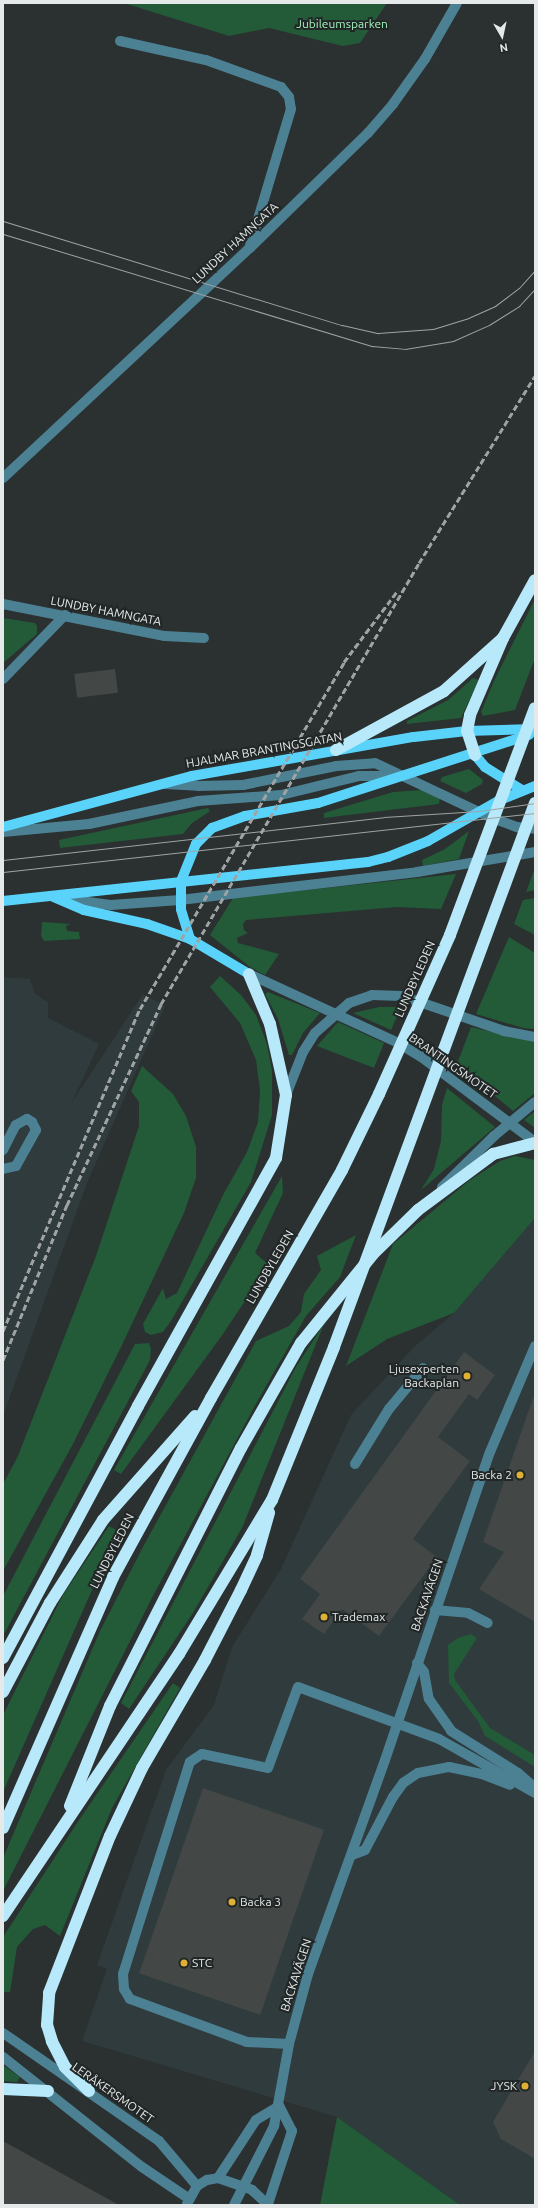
<!DOCTYPE html>
<meta charset="utf-8">
<style>
body{margin:0}
#map{position:relative;width:538px;height:2208px;overflow:hidden;background:#2b3030;font-family:Ubuntu,sans-serif}
div>[style]{position:absolute}
[style*='--x']{left:calc(var(--x)*1px);top:calc(var(--y)*1px);width:calc(var(--w)*1px);rotate:calc(var(--a)*1deg)}
.built>*{inset:0;background:#2f3b3c}
.green>*{inset:0;background:#235a38}
.building>*{inset:0;background:#434746;transform-origin:0 0}
.minor>*{height:10px;margin:-5px;padding:0 5px;transform-origin:5px;border-radius:5px;background:#4c8194}
.major>*{height:10px;margin:-5px;padding:0 5px;transform-origin:5px;border-radius:5px;background:#5ad3fa}
.highway>*{height:12px;margin:-6px;padding:0 6px;transform-origin:6px;border-radius:6px;background:#b7e9fb}
.tram>*{height:1px;margin:-0.5px;padding:0 0.5px;transform-origin:0.5px;border-radius:0.5px;background:#9fa3a3}
.rail>*{height:3px;margin-top:-1.5px;transform-origin:0;background:repeating-linear-gradient(90deg,#9fa3a3 0 6px,transparent 0 9px)}
.dots>*{width:11px;height:11px;translate:-50% -50%;box-sizing:border-box;border:2px solid #212626;border-radius:50%}
span{translate:-50% -50%;white-space:nowrap;text-align:center;line-height:1.15;-webkit-text-stroke:4px #212626;paint-order:stroke}
.park-label{font-size:12px;color:#a1f3bc}
.street-label{font-size:12px;color:#e6e9e9}
.poi-label{font-size:12px;color:#e6e9e9}
.right{translate:-100% -50%;text-align:right}
.left{translate:0 -50%;text-align:left}
.frame{position:absolute;inset:0;border:4px solid #e6e9e9;pointer-events:none}
.north{position:absolute;left:482px;top:16px;width:40px;height:40px;-webkit-text-stroke:3px #212626;paint-order:stroke;rotate:171deg;font-size:11px;font-weight:700;line-height:16px;text-align:center;color:#e6e9e9}
.north::after{content:'';display:block;margin:auto;width:14px;height:18px;background:#e6e9e9;clip-path:polygon(50% 0,100% 100%,50% 72%,0 100%)}
</style>
<div id="map">
<div class="built">
<div style="clip-path:polygon(3px 977px,30px 979px,35px 994px,48px 1002px,48px 1018px,99px 1044px,72px 1102px,143px 994px,165px 1006px,87px 1183px,3px 1416px)"></div>
<div style="clip-path:polygon(535px 1218px,535px 2205px,460px 2205px,337px 2117px,82px 2041px,107px 1969px,97px 1965px,166px 1770px,214px 1705px,232px 1647px,281px 1569px,351px 1415px,415px 1346px,454px 1313px)"></div>
</div>
<div class="green">
<div style="clip-path:polygon(124px 3px,387px 3px,360px 43px,343px 46px,269px 28px,229px 36px)"></div>
<div style="clip-path:polygon(535px 599px,535px 658px,515px 710px,483px 716px,481px 712px,494px 681px)"></div>
<div style="clip-path:polygon(3px 618px,35px 623px,37px 626px,37px 634px,3px 663px)"></div>
<div style="clip-path:polygon(473px 678px,479px 680px,461px 718px,407px 724px,407px 721px,448px 700px)"></div>
<div style="clip-path:polygon(469px 769px,483px 780px,482px 784px,466px 793px,440px 781px,442px 777px)"></div>
<div style="clip-path:polygon(422px 790px,440px 797px,439px 804px,324px 818px,324px 813px,393px 792px)"></div>
<div style="clip-path:polygon(208px 808px,210px 811px,191px 824px,183px 834px,60px 848px,59px 840px)"></div>
<div style="clip-path:polygon(469px 831px,459px 859px,423px 866px,422px 860px,445px 849px)"></div>
<div style="clip-path:polygon(535px 868px,535px 890px,526px 892px)"></div>
<div style="clip-path:polygon(456px 874px,441px 909px,397px 907px,246px 920px,243px 924px,244px 930px,248px 933px,237px 938px,238px 943px,279px 954px,265px 975px,250px 967px,210px 935px,233px 898px)"></div>
<div style="clip-path:polygon(535px 898px,535px 935px,514px 924px,523px 900px)"></div>
<div style="clip-path:polygon(42px 922px,71px 924px,66px 926px,67px 931px,79px 932px,80px 939px,44px 941px,41px 936px)"></div>
<div style="clip-path:polygon(509px 937px,535px 953px,535px 1029px,523px 1028px,476px 1014px)"></div>
<div style="clip-path:polygon(220px 976px,241px 995px,256px 1015px,267px 1044px,272px 1071px,272px 1115px,251px 1182px,171px 1321px,163px 1332px,151px 1335px,145px 1332px,143px 1324px,163px 1288px,166px 1299px,177px 1293px,223px 1195px,247px 1152px,258px 1122px,260px 1090px,256px 1060px,240px 1023px,210px 987px)"></div>
<div style="clip-path:polygon(268px 992px,320px 1013px,303px 1033px,292px 1055px,289px 1055px,278px 1019px,265px 994px)"></div>
<div style="clip-path:polygon(379px 1007px,401px 1007px,391px 1030px,353px 1013px)"></div>
<div style="clip-path:polygon(338px 1022px,384px 1043px,374px 1068px,317px 1046px)"></div>
<div style="clip-path:polygon(471px 1027px,535px 1042px,535px 1093px,513px 1111px,457px 1064px)"></div>
<div style="clip-path:polygon(142px 1066px,173px 1094px,186px 1116px,196px 1147px,196px 1178px,184px 1213px,122px 1345px,73px 1444px,3px 1571px,3px 1484px,18px 1456px,96px 1256px,139px 1126px,139px 1102px,131px 1091px)"></div>
<div style="clip-path:polygon(447px 1088px,495px 1127px,421px 1190px,434px 1169px,441px 1141px,442px 1105px)"></div>
<div style="clip-path:polygon(535px 1111px,535px 1128px,524px 1120px)"></div>
<div style="clip-path:polygon(515px 1156px,535px 1160px,535px 1218px,454px 1313px,387px 1339px,346px 1366px,393px 1244px,470px 1180px,500px 1161px)"></div>
<div style="clip-path:polygon(282px 1176px,283px 1193px,255px 1253px,269px 1265px,223px 1334px,121px 1474px,114px 1470px)"></div>
<div style="clip-path:polygon(356px 1235px,340px 1277px,306px 1316px,257px 1402px,154px 1594px,3px 1891px,3px 1858px,100px 1631px,144px 1545px,256px 1341px,289px 1326px,301px 1312px,304px 1294px,321px 1270px,317px 1256px)"></div>
<div style="clip-path:polygon(324px 1324px,242px 1528px,193px 1613px,129px 1709px,121px 1703px,296px 1367px)"></div>
<div style="clip-path:polygon(149px 1343px,151px 1349px,150px 1360px,3px 1636px,3px 1596px,135px 1344px)"></div>
<div style="clip-path:polygon(109px 1526px,118px 1531px,3px 1792px,3px 1715px,63px 1595px)"></div>
<div style="clip-path:polygon(471px 1634px,477px 1638px,454px 1674px,455px 1680px,490px 1728px,535px 1755px,535px 1767px,485px 1736px,478px 1721px,449px 1683px,448px 1645px,458px 1638px)"></div>
<div style="clip-path:polygon(173px 1683px,180px 1688px,112px 1808px,60px 1936px,45px 1925px,33px 1929px,17px 1947px,10px 1992px,3px 1992px,3px 1937px,77px 1823px)"></div>
<div style="clip-path:polygon(3px 2065px,20px 2077px,17px 2082px,3px 2081px)"></div>
<div style="clip-path:polygon(337px 2117px,460px 2205px,320px 2205px)"></div>
</div>
<div class="building">
<div style="left:115px;top:669px;width:24px;height:41px;rotate:83deg"></div>
<div style="clip-path:polygon(464px 1352px,495px 1375px,477px 1400px,469px 1394px,438px 1437px,470px 1461px,413px 1539px,437px 1557px,379px 1636px,342px 1609px,324px 1634px,302px 1619px,320px 1594px,300px 1579px)"></div>
<div style="clip-path:polygon(533px 1398px,535px 1398px,535px 1622px,479px 1589px,504px 1552px,483px 1542px)"></div>
<div style="left:203px;top:1788px;width:128px;height:196px;rotate:19deg"></div>
<div style="clip-path:polygon(535px 2051px,535px 2159px,501px 2139px,493px 2122px)"></div>
<div style="clip-path:polygon(3px 2141px,119px 2205px,3px 2205px)"></div>
</div>
<div class="minor">
<div style="--x:120;--y:41;--w:88;--a:12.5"></div>
<div style="--x:206;--y:60;--w:80;--a:19.8"></div>
<div style="--x:281;--y:87;--w:13;--a:51"></div>
<div style="--x:289;--y:97;--w:12;--a:81"></div>
<div style="--x:291;--y:109;--w:143;--a:106.7"></div>
<div style="--x:3;--y:478;--w:338;--a:-43"></div>
<div style="--x:250;--y:248;--w:165;--a:-44.3"></div>
<div style="--x:368;--y:133;--w:38;--a:-49"></div>
<div style="--x:393;--y:104;--w:55;--a:-54.6"></div>
<div style="--x:425;--y:59;--w:64;--a:-60.3"></div>
<div style="--x:3;--y:604;--w:165;--a:11.2"></div>
<div style="--x:165;--y:636;--w:39;--a:3"></div>
<div style="--x:3;--y:679;--w:89;--a:-45.9"></div>
<div style="--x:165;--y:784;--w:33;--a:3"></div>
<div style="--x:198;--y:786;--w:45;--a:-1.3"></div>
<div style="--x:243;--y:785;--w:95;--a:-11.5"></div>
<div style="--x:336;--y:766;--w:39;--a:-4"></div>
<div style="--x:375;--y:763;--w:129;--a:25.2"></div>
<div style="--x:492;--y:818;--w:27;--a:20"></div>
<div style="--x:517;--y:827;--w:18;--a:6"></div>
<div style="--x:3;--y:832;--w:86;--a:-5.3"></div>
<div style="--x:89;--y:824;--w:111;--a:-11.9"></div>
<div style="--x:198;--y:801;--w:83;--a:-4.1"></div>
<div style="--x:281;--y:795;--w:80;--a:-13.7"></div>
<div style="--x:359;--y:776;--w:44;--a:0"></div>
<div style="--x:65;--y:899;--w:46;--a:7.4"></div>
<div style="--x:111;--y:905;--w:69;--a:-4.1"></div>
<div style="--x:180;--y:900;--w:239;--a:-6.7"></div>
<div style="--x:417;--y:872;--w:120;--a:-9.6"></div>
<div style="--x:249;--y:974;--w:164;--a:24.8"></div>
<div style="--x:398;--y:1043;--w:26;--a:31"></div>
<div style="--x:420;--y:1056;--w:144;--a:36.8"></div>
<div style="--x:286;--y:1095;--w:46;--a:-68.4"></div>
<div style="--x:303;--y:1052;--w:22;--a:-58"></div>
<div style="--x:315;--y:1033;--w:45;--a:-41.4"></div>
<div style="--x:349;--y:1003;--w:24;--a:-19"></div>
<div style="--x:372;--y:995;--w:30;--a:2"></div>
<div style="--x:402;--y:996;--w:108;--a:18.9"></div>
<div style="--x:504;--y:1031;--w:32;--a:11"></div>
<div style="--x:3;--y:1150;--w:28;--a:-63"></div>
<div style="--x:16;--y:1125;--w:13;--a:-29"></div>
<div style="--x:27;--y:1119;--w:6;--a:31"></div>
<div style="--x:32;--y:1122;--w:9;--a:63"></div>
<div style="--x:36;--y:1130;--w:41;--a:119.1"></div>
<div style="--x:16;--y:1166;--w:13;--a:167"></div>
<div style="--x:442;--y:1187;--w:73;--a:-44.4"></div>
<div style="--x:494;--y:1136;--w:53;--a:-39.7"></div>
<div style="--x:355;--y:1464;--w:65;--a:-58.3"></div>
<div style="--x:389;--y:1409;--w:53;--a:-50.3"></div>
<div style="--x:435;--y:1610;--w:33;--a:5"></div>
<div style="--x:468;--y:1613;--w:22;--a:27"></div>
<div style="--x:417;--y:1663;--w:11;--a:52"></div>
<div style="--x:424;--y:1672;--w:27;--a:80"></div>
<div style="--x:429;--y:1699;--w:39;--a:55"></div>
<div style="--x:451;--y:1731;--w:79;--a:32.1"></div>
<div style="--x:518;--y:1773;--w:21;--a:41"></div>
<div style="--x:352;--y:1855;--w:14;--a:-21"></div>
<div style="--x:365;--y:1850;--w:60;--a:-62.2"></div>
<div style="--x:393;--y:1797;--w:17;--a:-54"></div>
<div style="--x:403;--y:1783;--w:18;--a:-34"></div>
<div style="--x:418;--y:1773;--w:32;--a:-11"></div>
<div style="--x:449;--y:1767;--w:34;--a:12"></div>
<div style="--x:482;--y:1774;--w:30;--a:21"></div>
<div style="--x:3;--y:2033;--w:190;--a:34.7"></div>
<div style="--x:159;--y:2141;--w:59;--a:49.8"></div>
<div style="--x:289;--y:2044;--w:42;--a:-177.3"></div>
<div style="--x:247;--y:2042;--w:125;--a:-159.8"></div>
<div style="--x:130;--y:1999;--w:12;--a:-121"></div>
<div style="--x:124;--y:1989;--w:15;--a:-94"></div>
<div style="--x:123;--y:1974;--w:222;--a:-72.5"></div>
<div style="--x:190;--y:1762;--w:14;--a:-34"></div>
<div style="--x:202;--y:1754;--w:67;--a:12"></div>
<div style="--x:268;--y:1768;--w:86;--a:-69.7"></div>
<div style="--x:298;--y:1687;--w:150;--a:20.2"></div>
<div style="--x:439;--y:1739;--w:110;--a:29.4"></div>
<div style="--x:3;--y:2057;--w:177;--a:38.4"></div>
<div style="--x:142;--y:2167;--w:55;--a:34"></div>
<div style="--x:218;--y:2178;--w:69;--a:-56.8"></div>
<div style="--x:256;--y:2120;--w:27;--a:-31"></div>
<div style="--x:187;--y:2204;--w:21;--a:-61"></div>
<div style="--x:197;--y:2186;--w:12;--a:-31"></div>
<div style="--x:207;--y:2180;--w:11;--a:-10"></div>
<div style="--x:218;--y:2178;--w:36;--a:19"></div>
<div style="--x:252;--y:2190;--w:22;--a:43"></div>
<div style="--x:268;--y:2204;--w:77;--a:-71.8"></div>
<div style="--x:292;--y:2131;--w:28;--a:-117"></div>
<div style="--x:234;--y:2205;--w:89;--a:-63.1"></div>
<div style="--x:274;--y:2126;--w:83;--a:-79.6"></div>
<div style="--x:289;--y:2044;--w:73;--a:-74.8"></div>
<div style="--x:308;--y:1974;--w:227;--a:-70.2"></div>
<div style="--x:385;--y:1760;--w:325;--a:-71.2"></div>
<div style="--x:490;--y:1452;--w:115;--a:-67"></div>
</div>
<div class="major">
<div style="--x:475;--y:755;--w:16;--a:50"></div>
<div style="--x:485;--y:767;--w:44;--a:31.9"></div>
<div style="--x:3;--y:827;--w:196;--a:-15.1"></div>
<div style="--x:192;--y:776;--w:225;--a:-10"></div>
<div style="--x:414;--y:737;--w:53;--a:-6.5"></div>
<div style="--x:467;--y:731;--w:68;--a:-1.7"></div>
<div style="--x:51;--y:896;--w:36;--a:23"></div>
<div style="--x:84;--y:910;--w:65;--a:12.5"></div>
<div style="--x:147;--y:924;--w:46;--a:19.2"></div>
<div style="--x:190;--y:939;--w:69;--a:30.7"></div>
<div style="--x:3;--y:901;--w:367;--a:-6.1"></div>
<div style="--x:368;--y:862;--w:21;--a:-14"></div>
<div style="--x:388;--y:857;--w:43;--a:-21.8"></div>
<div style="--x:428;--y:841;--w:83;--a:-29.7"></div>
<div style="--x:500;--y:800;--w:38;--a:-22"></div>
<div style="--x:190;--y:939;--w:31;--a:-107"></div>
<div style="--x:181;--y:909;--w:28;--a:-90"></div>
<div style="--x:181;--y:881;--w:40;--a:-68"></div>
<div style="--x:196;--y:844;--w:23;--a:-45"></div>
<div style="--x:212;--y:828;--w:35;--a:-20"></div>
<div style="--x:245;--y:816;--w:74;--a:-10.1"></div>
<div style="--x:318;--y:803;--w:222;--a:-17.9"></div>
</div>
<div class="highway">
<div style="--x:336;--y:750;--w:123;--a:-28.6"></div>
<div style="--x:444;--y:691;--w:79;--a:-41.9"></div>
<div style="--x:475;--y:755;--w:25;--a:-108"></div>
<div style="--x:467;--y:731;--w:16;--a:-79"></div>
<div style="--x:470;--y:715;--w:84;--a:-66.8"></div>
<div style="--x:503;--y:638;--w:66;--a:-61.1"></div>
<div style="--x:3;--y:1658;--w:286;--a:-61.8"></div>
<div style="--x:138;--y:1406;--w:284;--a:-60.9"></div>
<div style="--x:276;--y:1158;--w:64;--a:-81"></div>
<div style="--x:286;--y:1095;--w:73;--a:-102.7"></div>
<div style="--x:270;--y:1024;--w:54;--a:-112.8"></div>
<div style="--x:3;--y:1692;--w:101;--a:-62.2"></div>
<div style="--x:50;--y:1603;--w:98;--a:-57.4"></div>
<div style="--x:103;--y:1520;--w:139;--a:-48.5"></div>
<div style="--x:70;--y:1806;--w:108;--a:-68.2"></div>
<div style="--x:110;--y:1706;--w:289;--a:-63.1"></div>
<div style="--x:241;--y:1448;--w:121;--a:-60.3"></div>
<div style="--x:301;--y:1343;--w:114;--a:-51"></div>
<div style="--x:373;--y:1254;--w:63;--a:-44.4"></div>
<div style="--x:418;--y:1210;--w:94;--a:-36.7"></div>
<div style="--x:493;--y:1154;--w:43;--a:-14.7"></div>
<div style="--x:3;--y:1828;--w:274;--a:-66.3"></div>
<div style="--x:113;--y:1577;--w:204;--a:-61.3"></div>
<div style="--x:211;--y:1398;--w:263;--a:-60.1"></div>
<div style="--x:342;--y:1170;--w:85;--a:-64"></div>
<div style="--x:379;--y:1094;--w:174;--a:-65.9"></div>
<div style="--x:450;--y:935;--w:242;--a:-69.5"></div>
<div style="--x:3;--y:1916;--w:316;--a:-56.1"></div>
<div style="--x:179;--y:1654;--w:180;--a:-58.9"></div>
<div style="--x:272;--y:1500;--w:165;--a:-67.9"></div>
<div style="--x:334;--y:1347;--w:580;--a:-69.72"></div>
<div style="--x:3;--y:2089;--w:45;--a:2.5"></div>
<div style="--x:89;--y:2091;--w:34;--a:-135"></div>
<div style="--x:65;--y:2067;--w:29;--a:-117"></div>
<div style="--x:52;--y:2041;--w:17;--a:-107"></div>
<div style="--x:47;--y:2025;--w:32;--a:-86"></div>
<div style="--x:49;--y:1993;--w:168;--a:-68.8"></div>
<div style="--x:110;--y:1836;--w:75;--a:-64.8"></div>
<div style="--x:142;--y:1768;--w:125;--a:-59.7"></div>
<div style="--x:205;--y:1660;--w:79;--a:-62.8"></div>
<div style="--x:241;--y:1590;--w:38;--a:-65"></div>
<div style="--x:257;--y:1555;--w:44;--a:-74.1"></div>
</div>
<div class="tram">
<div style="--x:3;--y:221;--w:355;--a:17.1"></div>
<div style="--x:342;--y:325;--w:37;--a:13"></div>
<div style="--x:378;--y:333;--w:55;--a:-4.2"></div>
<div style="--x:433;--y:329;--w:34;--a:-17"></div>
<div style="--x:466;--y:319;--w:32;--a:-24"></div>
<div style="--x:495;--y:306;--w:30;--a:-37"></div>
<div style="--x:519;--y:288;--w:24;--a:-48"></div>
<div style="--x:3;--y:234;--w:386;--a:16.9"></div>
<div style="--x:372;--y:346;--w:33;--a:5"></div>
<div style="--x:405;--y:349;--w:49;--a:-9.5"></div>
<div style="--x:453;--y:341;--w:39;--a:-24"></div>
<div style="--x:489;--y:325;--w:36;--a:-32"></div>
<div style="--x:519;--y:306;--w:23;--a:-47"></div>
<div style="--x:3;--y:860;--w:383;--a:-6.4"></div>
<div style="--x:384;--y:817;--w:95;--a:-3.6"></div>
<div style="--x:479;--y:811;--w:57;--a:-8.1"></div>
<div style="--x:3;--y:872;--w:535;--a:-6.33"></div>
</div>
<div class="rail">
<div style="--x:3;--y:1331;--w:350;--a:-67"></div>
<div style="--x:140;--y:1009;--w:403;--a:-59.5"></div>
<div style="--x:344;--y:662;--w:90;--a:-53.1"></div>
<div style="--x:3;--y:1360;--w:168;--a:-67.6"></div>
<div style="--x:67;--y:1205;--w:222;--a:-64.9"></div>
<div style="--x:161;--y:1004;--w:511;--a:-59.67"></div>
<div style="--x:419;--y:563;--w:220;--a:-58.2"></div>
</div>
<div class="dots">
<div style="left:467px;top:1376px;background:#e0b034"></div>
<div style="left:520px;top:1475px;background:#e0b034"></div>
<div style="left:324px;top:1617px;background:#e0b034"></div>
<div style="left:232px;top:1902px;background:#e0b034"></div>
<div style="left:184px;top:1963px;background:#e0b034"></div>
<div style="left:525px;top:2086px;background:#e0b034"></div>
</div>
<div class="park-label">
<span style="left:342px;top:24px">Jubileumsparken</span>
</div>
<div class="street-label">
<span style="left:235px;top:243px;rotate:-43deg">LUNDBY HAMNGATA</span>
<span style="left:106px;top:611px;rotate:11deg">LUNDBY HAMNGATA</span>
<span style="left:264px;top:750px;rotate:-10deg">HJALMAR BRANTINGSGATAN</span>
<span style="left:415px;top:979px;rotate:-66deg">LUNDBYLEDEN</span>
<span style="left:453px;top:1066px;rotate:35deg">BRANTINGSMOTET</span>
<span style="left:270px;top:1267px;rotate:-60deg">LUNDBYLEDEN</span>
<span style="left:112px;top:1551px;rotate:-63deg">LUNDBYLEDEN</span>
<span style="left:427px;top:1595px;rotate:-71deg">BACKAVÄGEN</span>
<span style="left:296px;top:1975px;rotate:-72deg">BACKAVÄGEN</span>
<span style="left:113px;top:2093px;rotate:35deg">LERÅKERSMOTET</span>
</div>
<div class="poi-label">
<span class="right" style="left:459px;top:1376px">Ljusexperten<br>Backaplan</span>
<span class="right" style="left:512px;top:1475px">Backa 2</span>
<span class="left" style="left:332px;top:1617px">Trademax</span>
<span class="left" style="left:240px;top:1902px">Backa 3</span>
<span class="left" style="left:192px;top:1963px">STC</span>
<span class="right" style="left:517px;top:2086px">JYSK</span>
</div>
<div class="frame"></div>
<div class="north">N</div>
</div>
